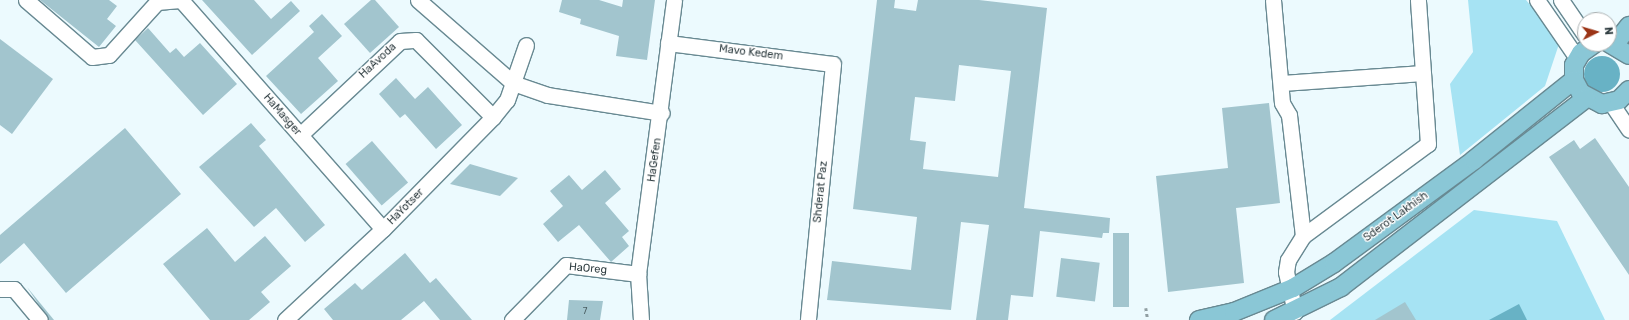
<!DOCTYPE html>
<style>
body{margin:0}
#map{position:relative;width:1629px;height:320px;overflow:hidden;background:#ecfafe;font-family:Rubik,sans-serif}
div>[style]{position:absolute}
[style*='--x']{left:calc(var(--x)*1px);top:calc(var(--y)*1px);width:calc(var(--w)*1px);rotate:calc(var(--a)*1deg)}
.green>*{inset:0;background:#a6e3f3}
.water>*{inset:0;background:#68b2c5}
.round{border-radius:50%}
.building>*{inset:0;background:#a2c5ce;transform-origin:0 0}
.path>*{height:2.5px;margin-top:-1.25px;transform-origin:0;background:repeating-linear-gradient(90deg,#919fa3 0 3px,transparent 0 6px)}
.roads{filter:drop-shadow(1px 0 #688992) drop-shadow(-1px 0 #688992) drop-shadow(0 1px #688992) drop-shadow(0 -1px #688992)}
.minor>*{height:15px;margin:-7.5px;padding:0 7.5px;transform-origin:7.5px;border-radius:7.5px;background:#fff}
.major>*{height:18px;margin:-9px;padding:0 9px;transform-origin:9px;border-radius:9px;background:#8ac7d6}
span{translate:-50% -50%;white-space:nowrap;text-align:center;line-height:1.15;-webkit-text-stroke:3px #fff;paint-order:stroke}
.number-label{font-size:9px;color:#4c6065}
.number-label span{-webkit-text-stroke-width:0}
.street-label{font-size:11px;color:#303e42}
.north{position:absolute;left:1577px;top:12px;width:40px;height:40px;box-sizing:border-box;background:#fff;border:1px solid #acb2b3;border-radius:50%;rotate:85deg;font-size:11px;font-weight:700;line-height:16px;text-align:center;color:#303e42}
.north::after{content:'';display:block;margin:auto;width:14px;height:18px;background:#9b3416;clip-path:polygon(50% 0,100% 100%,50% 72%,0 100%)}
</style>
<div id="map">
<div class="green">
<div style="clip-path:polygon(1468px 0,1526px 0,1560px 41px,1545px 86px,1460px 155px,1450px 84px,1473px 52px)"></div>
<div style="clip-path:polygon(1474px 210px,1557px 221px,1605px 320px,1330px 320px)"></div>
</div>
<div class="water">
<div class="round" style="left:1584px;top:56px;width:36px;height:36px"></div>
<div style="clip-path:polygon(1519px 304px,1527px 320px,1489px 320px)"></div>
</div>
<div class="building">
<div style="clip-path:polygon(40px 0,109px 0,117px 6px,107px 19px,116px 26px,99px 47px)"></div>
<div style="clip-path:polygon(202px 0,254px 0,271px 19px,291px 1px,300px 11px,252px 55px)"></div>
<div style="clip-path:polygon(371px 0,375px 0,399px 27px,370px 53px,344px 24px)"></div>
<div style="clip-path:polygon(562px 0,599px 0,622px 7px,623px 0,655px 0,647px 60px,616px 56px,619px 36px,580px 24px,581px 19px,559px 12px)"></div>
<div style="clip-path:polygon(evenodd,877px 0,895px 0,894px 8px,916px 11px,918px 0,979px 0,1047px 8px,1024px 208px,1110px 218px,1109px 233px,1103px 233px,1102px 238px,1040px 231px,1033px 297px,1011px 295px,1008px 320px,976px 320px,989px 225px,961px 222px,951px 310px,827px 300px,832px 261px,911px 270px,917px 217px,853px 209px,877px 0,959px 65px,1011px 71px,998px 177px,923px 169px,926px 142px,910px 140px,915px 97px,955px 101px,959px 65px)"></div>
<div style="clip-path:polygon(322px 14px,342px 36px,318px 58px,338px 81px,301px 114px,266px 76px,314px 32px,309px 26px)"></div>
<div style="clip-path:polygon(148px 28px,170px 53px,176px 48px,184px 57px,200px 43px,237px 84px,203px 115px,135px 40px)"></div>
<div style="clip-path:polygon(0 39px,53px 79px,12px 134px,0 125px)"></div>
<div style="clip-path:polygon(396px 78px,415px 99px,428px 87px,462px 125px,436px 149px,405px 114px,400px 118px,379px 94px)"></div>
<div style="clip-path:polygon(1269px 103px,1280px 203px,1236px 208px,1244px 283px,1168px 292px,1156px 176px,1228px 168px,1222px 108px)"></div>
<div style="clip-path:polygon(251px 123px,266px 140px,259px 146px,325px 225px,305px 242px,276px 208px,254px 227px,199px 167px)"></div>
<div style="clip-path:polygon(125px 128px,181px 194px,66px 293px,24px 243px,0 264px,0 235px)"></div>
<div style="clip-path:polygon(1595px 138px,1629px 187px,1629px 275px,1549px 157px,1574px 140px,1580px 149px)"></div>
<div style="left:372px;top:141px;width:55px;height:35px;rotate:49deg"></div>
<div style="clip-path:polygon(470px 164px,518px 178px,500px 196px,450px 184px)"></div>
<div style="clip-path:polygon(605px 170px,621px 189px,605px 203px,629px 231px,622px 237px,629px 246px,611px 262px,579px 225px,558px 242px,543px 224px,563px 206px,550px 191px,569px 175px,582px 190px)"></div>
<div style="clip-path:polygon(207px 228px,235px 262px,265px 236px,291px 266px,261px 292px,270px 302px,249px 320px,210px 320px,163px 264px)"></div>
<div style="left:1113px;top:233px;width:16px;height:74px"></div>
<div style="clip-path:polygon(405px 253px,430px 283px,436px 278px,472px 320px,440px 320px,424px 301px,401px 320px,333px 320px,324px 309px,355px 283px,362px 290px)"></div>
<div style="left:1061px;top:258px;width:39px;height:39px;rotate:7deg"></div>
<div style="clip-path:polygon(27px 287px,54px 320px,49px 320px)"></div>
<div style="clip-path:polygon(569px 300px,603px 301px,600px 320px,567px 320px)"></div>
<div style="clip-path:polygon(1405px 302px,1416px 320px,1375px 320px)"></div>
</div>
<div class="path">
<div style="--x:1146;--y:308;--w:12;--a:81"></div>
</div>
<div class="roads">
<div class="minor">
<div style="--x:26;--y:0;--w:87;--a:40.8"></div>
<div style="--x:92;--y:57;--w:17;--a:-7"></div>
<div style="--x:109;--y:55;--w:72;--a:-47.8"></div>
<div style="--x:157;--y:2;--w:23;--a:-5"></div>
<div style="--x:181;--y:0;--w:305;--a:48.6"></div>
<div style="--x:418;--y:0;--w:126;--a:41.1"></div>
<div style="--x:513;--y:83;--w:37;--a:19"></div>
<div style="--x:548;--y:95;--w:115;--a:9"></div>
<div style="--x:1273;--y:0;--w:103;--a:85"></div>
<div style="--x:1282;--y:103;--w:14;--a:60"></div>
<div style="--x:1289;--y:115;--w:122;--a:83.4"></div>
<div style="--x:1537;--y:0;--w:70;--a:55.4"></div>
<div style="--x:1561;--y:0;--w:42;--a:55.6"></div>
<div style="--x:668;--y:43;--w:166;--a:7.3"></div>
<div style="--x:833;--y:64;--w:257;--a:95.6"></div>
<div style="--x:1282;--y:83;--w:141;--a:-4.1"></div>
<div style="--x:1611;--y:103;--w:32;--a:56"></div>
<div style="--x:300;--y:135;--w:137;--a:-43.2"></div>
<div style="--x:400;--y:41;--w:16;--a:-4"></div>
<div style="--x:416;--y:40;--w:109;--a:45"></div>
<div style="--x:0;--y:289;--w:14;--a:0"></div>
<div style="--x:14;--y:289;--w:40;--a:50"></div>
<div style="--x:1295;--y:312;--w:41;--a:-102.7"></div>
<div style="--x:1286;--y:272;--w:12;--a:-81"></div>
<div style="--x:1288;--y:260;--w:28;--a:-58"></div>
<div style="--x:1303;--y:236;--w:155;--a:-36.4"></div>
<div style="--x:1428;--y:144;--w:144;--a:-94"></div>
<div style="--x:285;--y:320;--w:134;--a:-42.9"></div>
<div style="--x:383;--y:229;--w:157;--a:-45.5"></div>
<div style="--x:493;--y:117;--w:22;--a:-51"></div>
<div style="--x:507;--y:100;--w:58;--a:-70.9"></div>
<div style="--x:512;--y:320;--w:77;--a:-45.5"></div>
<div style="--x:566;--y:265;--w:73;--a:7.1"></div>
<div style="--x:641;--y:320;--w:46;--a:-93.7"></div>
<div style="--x:638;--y:274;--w:276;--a:-82.5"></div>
</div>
<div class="major">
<div style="--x:1609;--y:43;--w:23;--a:31"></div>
<div style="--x:1594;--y:44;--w:16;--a:145"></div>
<div style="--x:1581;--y:53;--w:14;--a:120"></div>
<div style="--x:1574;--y:65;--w:15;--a:90"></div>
<div style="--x:1574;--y:80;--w:15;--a:62"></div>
<div style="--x:1581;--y:93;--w:24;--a:28"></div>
<div style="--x:1602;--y:104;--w:17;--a:-13"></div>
<div style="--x:1619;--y:100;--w:14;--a:-45"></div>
<div style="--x:1615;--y:44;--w:23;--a:-52"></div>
<div style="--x:1199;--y:320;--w:36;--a:-13"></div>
<div style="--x:1234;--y:312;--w:64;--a:-22.1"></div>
<div style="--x:1293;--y:288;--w:48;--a:-31.4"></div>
<div style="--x:1334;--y:263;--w:174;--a:-36.3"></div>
<div style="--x:1474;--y:160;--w:128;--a:-38.7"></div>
<div style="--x:1274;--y:320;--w:75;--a:-26.2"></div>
<div style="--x:1341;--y:287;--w:309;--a:-37.6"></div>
</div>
</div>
<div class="number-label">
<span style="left:585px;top:311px">7</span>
</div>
<div class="street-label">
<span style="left:751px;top:53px;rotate:7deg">Mavo Kedem</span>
<span style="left:378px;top:61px;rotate:-43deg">HaAvoda</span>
<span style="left:282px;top:115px;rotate:49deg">HaMasger</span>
<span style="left:655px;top:160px;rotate:-82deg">HaGefen</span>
<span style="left:821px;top:192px;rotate:-84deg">Shderat Paz</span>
<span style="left:406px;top:207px;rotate:-45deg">HaYotser</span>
<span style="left:1396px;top:217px;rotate:-36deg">Sderot Lakhish</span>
<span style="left:588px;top:269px;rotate:5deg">HaOreg</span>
</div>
<div class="north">N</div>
</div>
